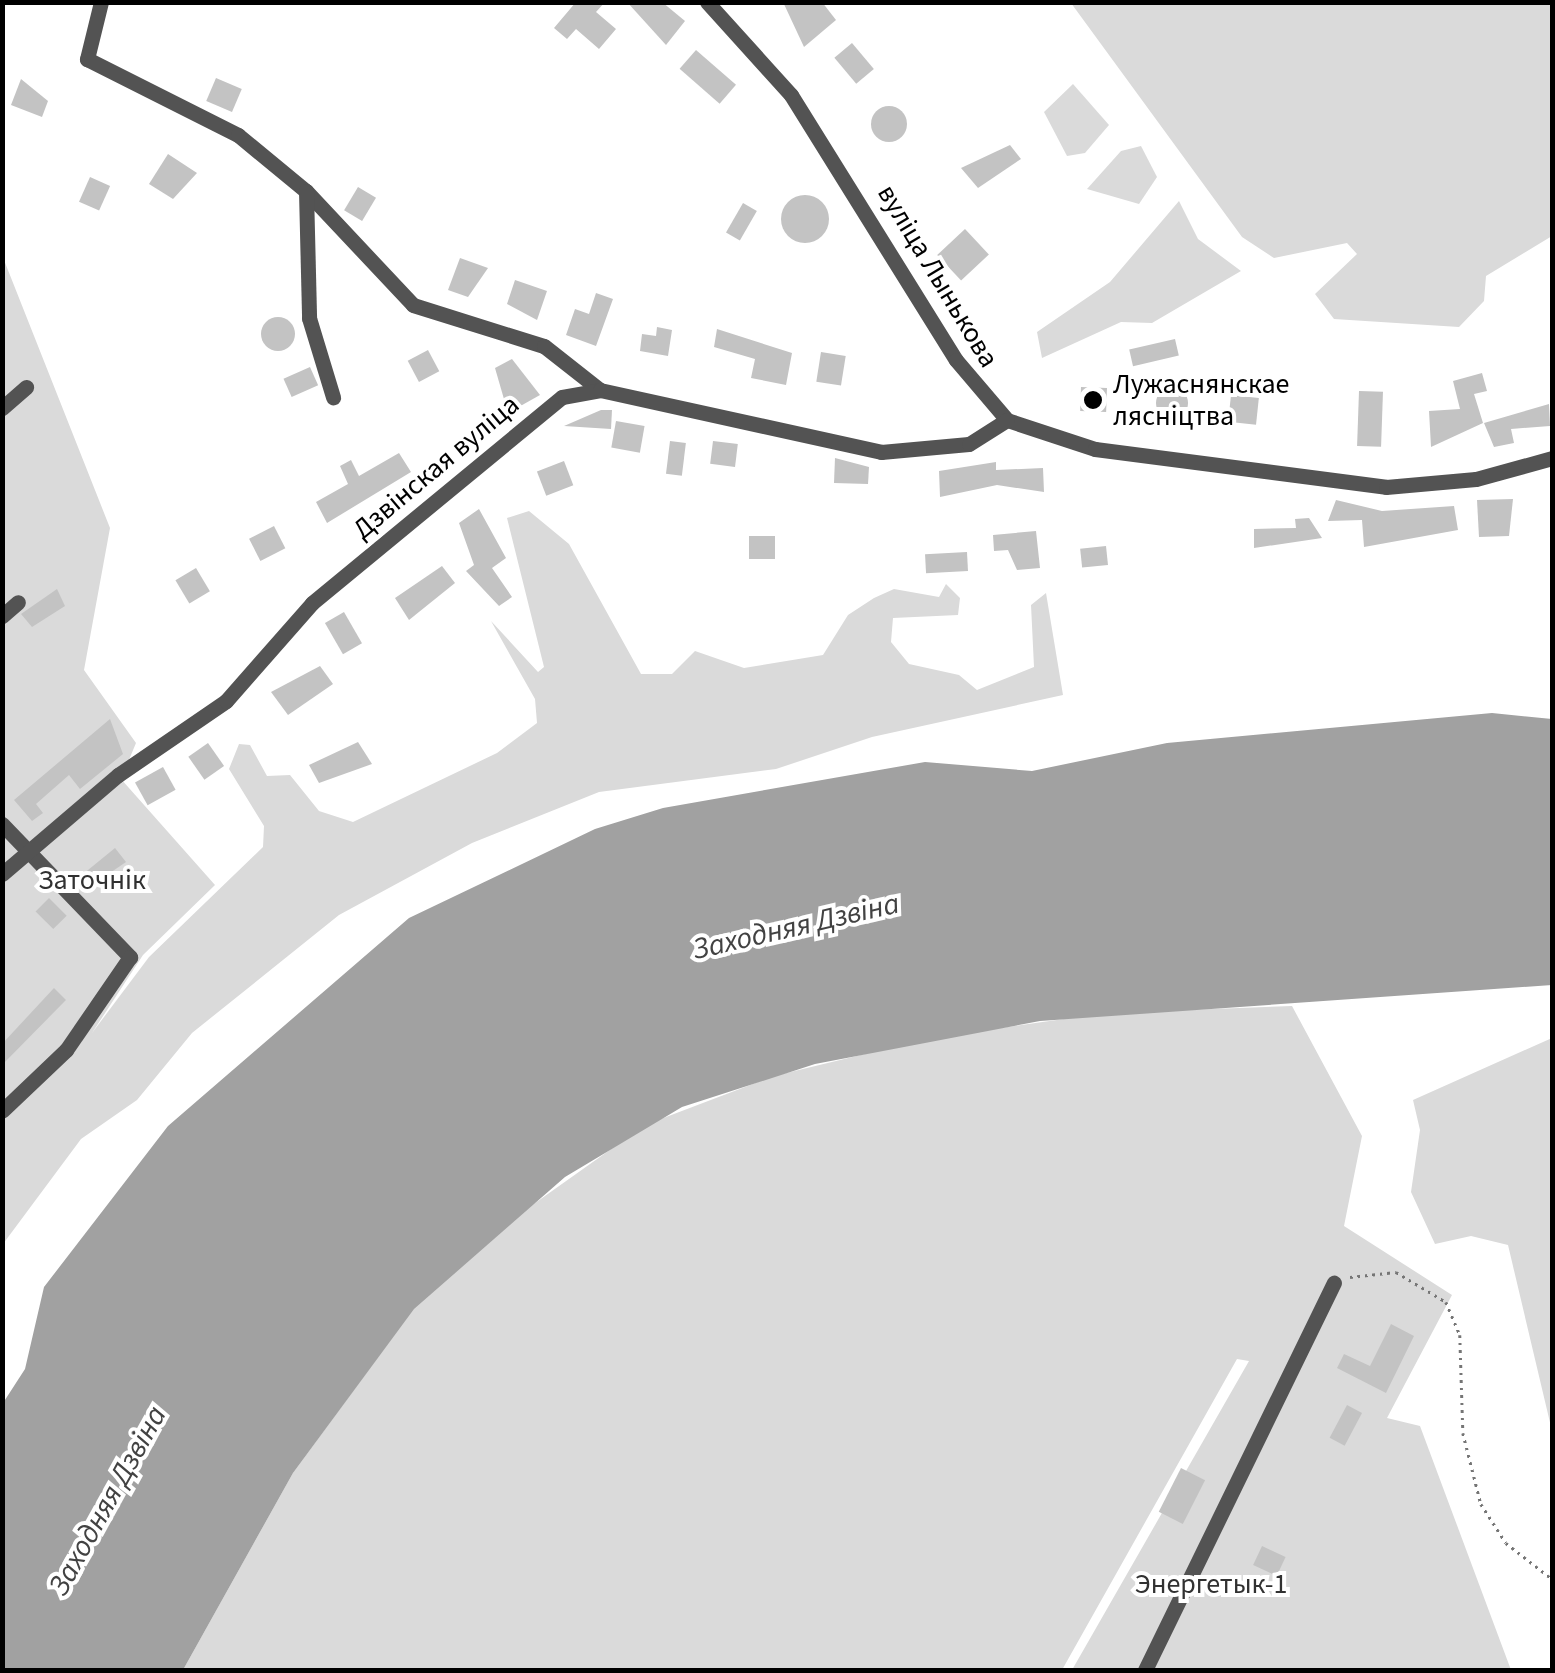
<!DOCTYPE html>
<meta charset="utf-8">
<style>
body{margin:0}
#map{position:relative;width:1555px;height:1673px;overflow:hidden;background:#fff;font-family:"Source Sans 3",sans-serif}
div>[style]{position:absolute}
[style*='--x']{left:calc(var(--x)*1px);top:calc(var(--y)*1px);width:calc(var(--w)*1px);rotate:calc(var(--a)*1deg)}
.green>*{inset:0;background:#dadada}
.water>*{inset:0;background:#a1a1a1}
.building>*{inset:0;background:#c3c3c3;transform-origin:0 0}
.round{border-radius:50%}
.path>*{height:2.5px;margin-top:-1.25px;transform-origin:0;background:repeating-linear-gradient(90deg,#757575 0 2.5px,transparent 0 7.5px)}
.minor>*{height:15px;margin:-7.5px;padding:0 7.5px;transform-origin:7.5px;border-radius:7.5px;background:#535353}
.dots>*{width:28px;height:28px;translate:-50% -50%;box-sizing:border-box;border:5px solid #fff;border-radius:50%}
span{translate:-50% -50%;white-space:nowrap;text-align:center;line-height:1.15;-webkit-text-stroke:8px #fff;paint-order:stroke}
.street-label{font-size:28px;color:#000}
.poi-label{font-size:28px;color:#000}
.left{translate:0 -50%;text-align:left}
.park-label{font-size:28px;color:#313131}
.water-label{font-size:30px;color:#424242;font-style:italic}
.frame{position:absolute;inset:0;border:5px solid #000;pointer-events:none}
</style>
<div id="map">
<div class="green">
<div style="clip-path:polygon(1071px 3px,1552px 3px,1552px 236px,1486px 276px,1484px 301px,1459px 327px,1334px 319px,1315px 294px,1357px 254px,1347px 243px,1274px 258px,1242px 237px)"></div>
<div style="clip-path:polygon(1073px 84px,1109px 125px,1085px 153px,1067px 156px,1044px 112px)"></div>
<div style="clip-path:polygon(1141px 146px,1157px 177px,1139px 204px,1087px 189px,1121px 151px)"></div>
<div style="clip-path:polygon(1179px 201px,1198px 239px,1241px 271px,1152px 323px,1121px 322px,1042px 358px,1037px 332px,1110px 282px)"></div>
<div style="clip-path:polygon(2px 255px,110px 528px,84px 670px,136px 743px,121px 779px,215px 885px,143px 955px,92px 1033px,149px 957px,263px 847px,264px 826px,229px 769px,239px 744px,250px 745px,267px 776px,290px 775px,319px 811px,353px 822px,497px 753px,537px 723px,535px 699px,491px 621px,538px 672px,544px 667px,507px 518px,529px 511px,569px 544px,641px 674px,672px 674px,695px 651px,744px 668px,823px 655px,848px 615px,874px 598px,894px 589px,939px 597px,946px 584px,960px 598px,958px 615px,893px 618px,891px 642px,909px 664px,959px 675px,977px 690px,1034px 667px,1031px 605px,1046px 593px,1063px 695px,872px 737px,776px 769px,599px 792px,472px 843px,339px 915px,192px 1033px,137px 1100px,81px 1139px,3px 1244px)"></div>
<div style="clip-path:polygon(1292px 1006px,1362px 1136px,1344px 1226px,1452px 1295px,1387px 1418px,1420px 1426px,1511px 1670px,1072px 1670px,1249px 1361px,1237px 1359px,1062px 1670px,183px 1670px,293px 1473px,413px 1309px,497px 1230px,645px 1125px,774px 1076px,931px 1038px,1106px 1013px)"></div>
<div style="clip-path:polygon(1552px 1038px,1552px 1431px,1508px 1245px,1471px 1236px,1435px 1244px,1411px 1192px,1420px 1130px,1413px 1100px)"></div>
</div>
<div class="water">
<div style="clip-path:polygon(1492px 713px,1552px 719px,1552px 985px,1040px 1021px,815px 1064px,682px 1107px,565px 1177px,414px 1309px,293px 1473px,183px 1670px,3px 1670px,3px 1403px,25px 1369px,44px 1287px,168px 1126px,409px 918px,595px 829px,663px 808px,925px 762px,1032px 771px,1167px 743px)"></div>
</div>
<div class="building">
<div style="clip-path:polygon(576px 2px,605px 2px,596px 12px,616px 29px,599px 49px,576px 29px,567px 39px,554px 28px)"></div>
<div style="clip-path:polygon(627px 2px,662px 2px,685px 21px,666px 45px)"></div>
<div style="clip-path:polygon(783px 2px,822px 2px,836px 20px,804px 47px)"></div>
<div style="left:852px;top:43px;width:34px;height:23px;rotate:50deg"></div>
<div style="left:696px;top:50px;width:53px;height:25px;rotate:41deg"></div>
<div style="left:216px;top:78px;width:28px;height:25px;rotate:23deg"></div>
<div style="clip-path:polygon(21px 79px,48px 101px,42px 117px,11px 105px)"></div>
<div class="round" style="left:871px;top:106px;width:36px;height:36px"></div>
<div style="clip-path:polygon(1010px 145px,1021px 159px,978px 188px,961px 168px)"></div>
<div style="clip-path:polygon(168px 154px,197px 173px,173px 199px,149px 184px)"></div>
<div style="left:90px;top:177px;width:22px;height:27px;rotate:24deg"></div>
<div style="left:358px;top:187px;width:21px;height:27px;rotate:31deg"></div>
<div class="round" style="left:781px;top:195px;width:48px;height:48px"></div>
<div style="left:743px;top:203px;width:16px;height:34px;rotate:30deg"></div>
<div style="left:965px;top:229px;width:35px;height:38px;rotate:47deg"></div>
<div style="clip-path:polygon(460px 258px,488px 268px,468px 297px,448px 290px)"></div>
<div style="clip-path:polygon(515px 280px,547px 291px,537px 320px,507px 304px)"></div>
<div style="clip-path:polygon(596px 293px,613px 299px,596px 346px,566px 335px,575px 309px,589px 314px)"></div>
<div class="round" style="left:261px;top:317px;width:34px;height:34px"></div>
<div style="clip-path:polygon(657px 327px,672px 330px,668px 356px,640px 351px,642px 334px,656px 336px)"></div>
<div style="clip-path:polygon(717px 329px,792px 353px,786px 385px,751px 378px,755px 359px,714px 347px)"></div>
<div style="left:1175px;top:339px;width:17px;height:47px;rotate:77deg"></div>
<div style="left:428px;top:350px;width:24px;height:23px;rotate:62deg"></div>
<div style="left:821px;top:352px;width:25px;height:30px;rotate:9deg"></div>
<div style="clip-path:polygon(512px 359px,540px 395px,508px 413px,495px 368px)"></div>
<div style="left:310px;top:367px;width:20px;height:29px;rotate:66deg"></div>
<div style="clip-path:polygon(1482px 373px,1487px 391px,1474px 394px,1483px 423px,1431px 447px,1429px 411px,1460px 409px,1453px 381px)"></div>
<div class="round" style="left:1156px;top:387px;width:32px;height:32px"></div>
<div style="left:1081px;top:387px;width:26px;height:24px;rotate:2deg"></div>
<div style="left:1359px;top:391px;width:24px;height:55px;rotate:2deg"></div>
<div style="left:1231px;top:395px;width:28px;height:27px;rotate:6deg"></div>
<div style="clip-path:polygon(1549px 404px,1550px 426px,1511px 429px,1514px 443px,1494px 447px,1484px 423px)"></div>
<div style="clip-path:polygon(601px 410px,612px 410px,611px 429px,564px 426px)"></div>
<div style="left:616px;top:421px;width:29px;height:27px;rotate:10deg"></div>
<div style="left:670px;top:441px;width:16px;height:33px;rotate:7deg"></div>
<div style="left:713px;top:441px;width:25px;height:23px;rotate:7deg"></div>
<div style="clip-path:polygon(399px 453px,411px 472px,327px 523px,316px 502px,348px 484px,340px 466px,351px 460px,359px 476px)"></div>
<div style="clip-path:polygon(835px 458px,869px 467px,868px 484px,834px 483px)"></div>
<div style="left:564px;top:461px;width:26px;height:29px;rotate:69deg"></div>
<div style="clip-path:polygon(996px 462px,996px 470px,1043px 468px,1044px 492px,997px 485px,940px 497px,939px 471px)"></div>
<div style="clip-path:polygon(1513px 499px,1509px 536px,1479px 537px,1477px 500px)"></div>
<div style="clip-path:polygon(1336px 500px,1382px 511px,1454px 506px,1458px 530px,1364px 547px,1362px 520px,1328px 521px)"></div>
<div style="clip-path:polygon(479px 509px,506px 558px,492px 568px,512px 597px,499px 606px,466px 571px,474px 565px,459px 523px)"></div>
<div style="clip-path:polygon(1309px 518px,1322px 538px,1254px 548px,1254px 529px,1296px 528px,1295px 519px)"></div>
<div style="left:274px;top:526px;width:25px;height:28px;rotate:63deg"></div>
<div style="clip-path:polygon(1036px 531px,1040px 568px,1017px 570px,1008px 550px,994px 551px,993px 535px)"></div>
<div style="left:749px;top:536px;width:26px;height:23px"></div>
<div style="left:1106px;top:546px;width:19px;height:26px;rotate:84deg"></div>
<div style="left:967px;top:552px;width:19px;height:42px;rotate:87deg"></div>
<div style="clip-path:polygon(442px 566px,455px 583px,409px 620px,395px 598px)"></div>
<div style="left:196px;top:568px;width:27px;height:24px;rotate:59deg"></div>
<div style="clip-path:polygon(57px 589px,65px 606px,32px 627px,21px 614px)"></div>
<div style="left:344px;top:612px;width:36px;height:22px;rotate:60deg"></div>
<div style="clip-path:polygon(320px 666px,333px 684px,288px 715px,271px 692px)"></div>
<div style="clip-path:polygon(110px 719px,123px 754px,80px 789px,69px 775px,36px 804px,43px 813px,32px 821px,14px 800px)"></div>
<div style="clip-path:polygon(358px 742px,372px 764px,319px 783px,309px 765px)"></div>
<div style="left:208px;top:743px;width:28px;height:24px;rotate:55deg"></div>
<div style="left:163px;top:767px;width:26px;height:32px;rotate:61deg"></div>
<div style="clip-path:polygon(115px 848px,126px 862px,85px 890px,77px 879px)"></div>
<div style="left:49px;top:898px;width:25px;height:19px;rotate:45deg"></div>
<div style="clip-path:polygon(54px 988px,66px 1000px,2px 1065px,2px 1044px)"></div>
<div style="clip-path:polygon(1391px 1324px,1414px 1336px,1386px 1393px,1337px 1368px,1344px 1354px,1370px 1366px)"></div>
<div style="left:1347px;top:1405px;width:17px;height:37px;rotate:28deg"></div>
<div style="left:1181px;top:1468px;width:27px;height:49px;rotate:27deg"></div>
<div style="left:1262px;top:1546px;width:26px;height:21px;rotate:25deg"></div>
</div>
<div class="path">
<div style="--x:1350;--y:1277;--w:46;--a:-6.2"></div>
<div style="--x:1396;--y:1272;--w:58;--a:31"></div>
<div style="--x:1446;--y:1302;--w:36;--a:67"></div>
<div style="--x:1460;--y:1335;--w:98;--a:88.2"></div>
<div style="--x:1463;--y:1433;--w:73;--a:75.8"></div>
<div style="--x:1481;--y:1504;--w:46;--a:57.3"></div>
<div style="--x:1506;--y:1543;--w:58;--a:38"></div>
</div>
<div class="minor">
<div style="--x:101;--y:2;--w:59;--a:103.8"></div>
<div style="--x:87;--y:59;--w:169;--a:26.7"></div>
<div style="--x:238;--y:135;--w:88;--a:39.5"></div>
<div style="--x:306;--y:191;--w:156;--a:46.8"></div>
<div style="--x:413;--y:305;--w:137;--a:17.4"></div>
<div style="--x:544;--y:346;--w:71;--a:38.2"></div>
<div style="--x:707;--y:2;--w:125;--a:47.9"></div>
<div style="--x:791;--y:95;--w:312;--a:58.1"></div>
<div style="--x:956;--y:360;--w:79;--a:49.6"></div>
<div style="--x:1007;--y:420;--w:93;--a:18.2"></div>
<div style="--x:1095;--y:449;--w:293;--a:7.4"></div>
<div style="--x:1386;--y:487;--w:90;--a:-5.1"></div>
<div style="--x:1476;--y:479;--w:79;--a:-15.4"></div>
<div style="--x:306;--y:191;--w:127;--a:88.6"></div>
<div style="--x:309;--y:318;--w:83;--a:73.1"></div>
<div style="--x:2;--y:408;--w:32;--a:-41"></div>
<div style="--x:2;--y:616;--w:21;--a:-41"></div>
<div style="--x:2;--y:824;--w:185;--a:46.1"></div>
<div style="--x:130;--y:957;--w:113;--a:124.5"></div>
<div style="--x:66;--y:1050;--w:88;--a:136.4"></div>
<div style="--x:2;--y:874;--w:153;--a:-40.5"></div>
<div style="--x:118;--y:775;--w:131;--a:-34.4"></div>
<div style="--x:226;--y:701;--w:130;--a:-48.7"></div>
<div style="--x:312;--y:603;--w:324;--a:-39.5"></div>
<div style="--x:562;--y:397;--w:39;--a:-10"></div>
<div style="--x:600;--y:390;--w:288;--a:12.4"></div>
<div style="--x:881;--y:452;--w:88;--a:-5.2"></div>
<div style="--x:969;--y:444;--w:45;--a:-32.3"></div>
<div style="--x:1145;--y:1670;--w:431;--a:-64"></div>
</div>
<div class="dots">
<div style="left:1093px;top:400px;background:#000"></div>
</div>
<div class="street-label">
<span style="left:938px;top:276px;rotate:59deg">вуліца Лынькова</span>
<span style="left:436px;top:467px;rotate:-40deg">Дзвінская вуліца</span>
</div>
<div class="poi-label">
<span class="left" style="left:1113px;top:400px">Лужаснянскае<br>лясніцтва</span>
</div>
<div class="park-label">
<span style="left:92px;top:880px">Заточнік</span>
<span style="left:1211px;top:1584px">Энергетык-1</span>
</div>
<div class="water-label">
<span style="left:796px;top:927px;rotate:-13deg">Заходняя Дзвіна</span>
<span style="left:108px;top:1501px;rotate:-61deg">Заходняя Дзвіна</span>
</div>
<div class="frame"></div>
</div>
